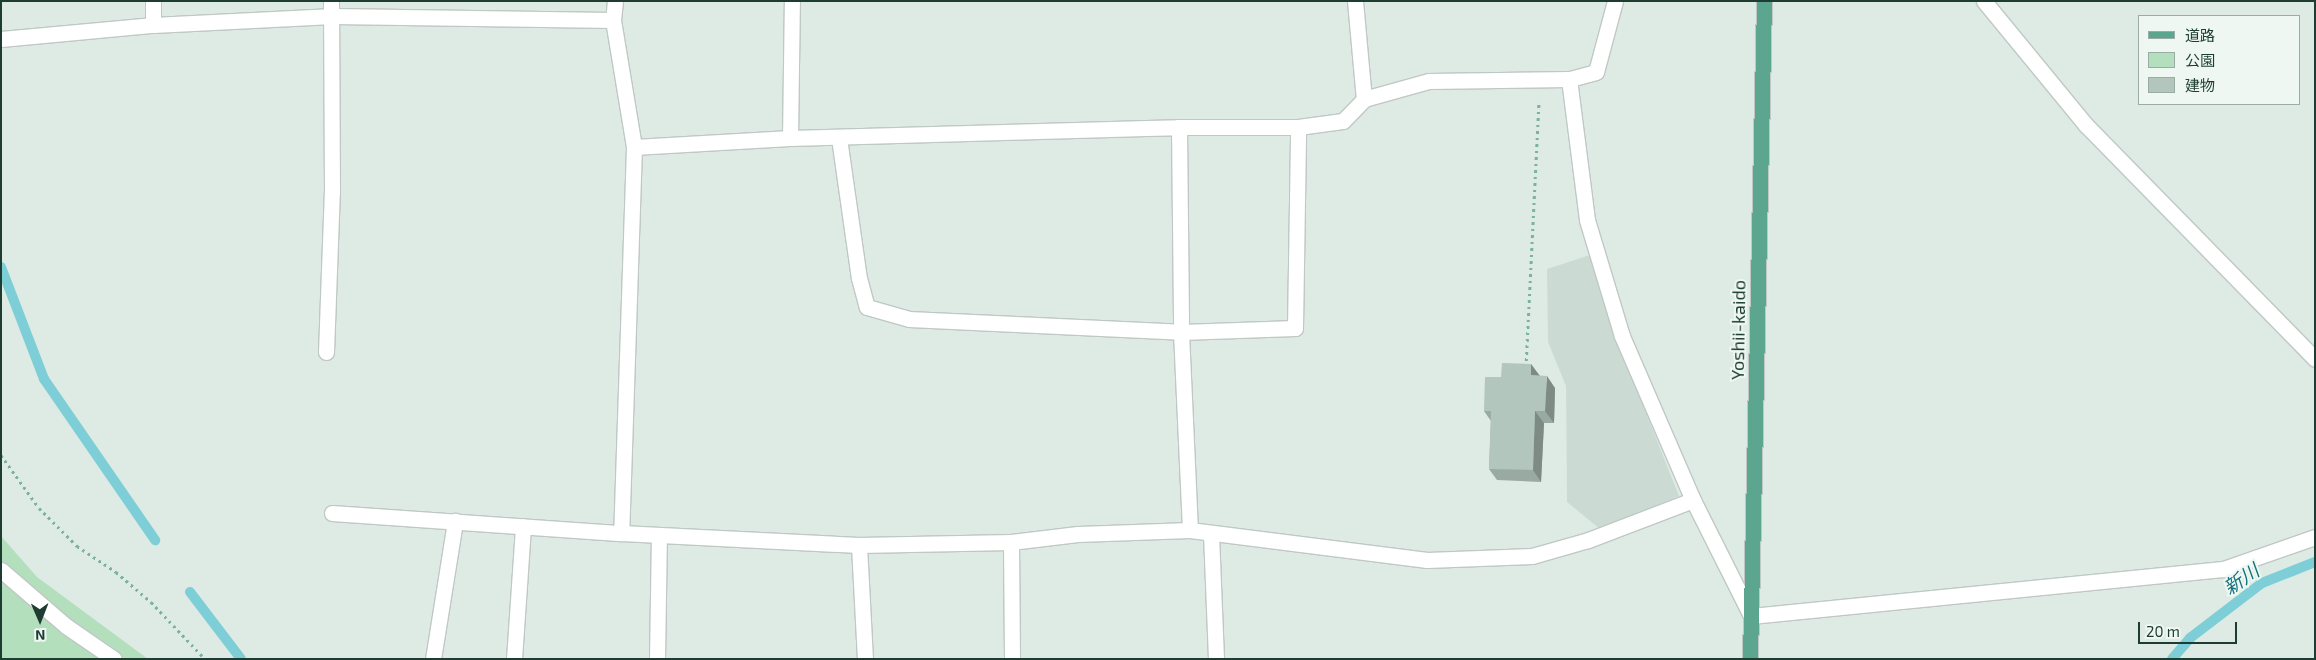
<!DOCTYPE html>
<meta charset="utf-8">
<style>
body{margin:0}
#map{position:relative;width:2316px;height:660px;overflow:hidden;background:#ddebe4;font-family:"Exo 2","Noto Sans JP",sans-serif}
div>[style]{position:absolute}
[style*='--x']{left:calc(var(--x)*1px);top:calc(var(--y)*1px);width:calc(var(--w)*1px);rotate:calc(var(--a)*1deg)}
.built>*{inset:0;background:#cbdbd3}
.green>*{inset:0;background:#b3dfbd}
.stream>*{height:10px;margin:-5px;padding:0 5px;transform-origin:5px;border-radius:5px;background:#7eced7}
.path>*{height:3px;margin-top:-1.5px;transform-origin:0;background:repeating-linear-gradient(90deg,#7ab29e 0 2.5px,transparent 0 6.5px)}
.roads{filter:drop-shadow(1px 0 #c0c8c6) drop-shadow(-1px 0 #c0c8c6) drop-shadow(0 1px #c0c8c6) drop-shadow(0 -1px #c0c8c6)}
.service>*{height:15px;margin:-7.5px;padding:0 7.5px;transform-origin:7.5px;border-radius:7.5px;background:#fff}
.minor>*{height:15px;margin:-7.5px;padding:0 7.5px;transform-origin:7.5px;border-radius:7.5px;background:#fff}
.primary>*{height:15px;margin:-7.5px;padding:0 7.5px;transform-origin:7.5px;border-radius:7.5px;background:#5ca68f}
.wall>*{inset:0;background:#99aaa3}
.shaded-wall>*{inset:0;background:#7d8b84}
.building>*{inset:0;background:#b2c6bd}
span{translate:-50% -50%;white-space:nowrap;text-align:center;line-height:1.15;-webkit-text-stroke:4px #eef7f2;paint-order:stroke}
.street-label{font-size:18px;color:#1d3c32}
.water-label{font-size:19px;color:#11717e;font-style:italic}
.frame{position:absolute;inset:0;border:2px solid #1d3c32;pointer-events:none}
.legend{position:absolute;left:2138px;top:15px;width:162px;height:90px;box-sizing:border-box;background:#eef7f2;border:1px solid #9aaca5;margin:0;padding:6px 9px;list-style:none;font-size:15px;color:#1d3c32}
.legend li{display:flex;align-items:center;gap:10px;height:25px}
.legend b{width:25px;border:1px solid #9aaca5}
.north{position:absolute;left:15px;top:595px;width:50px;height:50px;-webkit-text-stroke:4px #eef7f2;paint-order:stroke;rotate:179deg;font-size:14px;font-weight:700;line-height:20px;text-align:center;color:#1d3c32}
.north::after{content:'';display:block;margin:auto;width:18px;height:22px;background:#1d3c32;clip-path:polygon(50% 0,100% 100%,50% 72%,0 100%)}
.scale{position:absolute;left:2138px;top:622px;width:99px;height:22px;box-sizing:border-box;border:2px solid #1d3c32;border-top:0;padding-left:6px;font-size:15px;line-height:18px;white-space:nowrap;color:#1d3c32;-webkit-text-stroke:4px #eef7f2;paint-order:stroke}
</style>
<div id="map">
<div class="built">
<div style="clip-path:polygon(1590px 255px,1618px 342px,1679px 496px,1600px 529px,1567px 502px,1566px 386px,1548px 342px,1547px 269px)"></div>
</div>
<div class="green">
<div style="clip-path:polygon(1px 536px,37px 577px,148px 659px,1px 659px)"></div>
</div>
<div class="stream">
<div style="--x:1;--y:267;--w:120;--a:69"></div>
<div style="--x:44;--y:379;--w:196;--a:55.4"></div>
<div style="--x:190;--y:592;--w:84;--a:52.7"></div>
<div style="--x:2172;--y:659;--w:28;--a:-49"></div>
<div style="--x:2190;--y:638;--w:91;--a:-37.4"></div>
<div style="--x:2262;--y:583;--w:57;--a:-21.6"></div>
</div>
<div class="path">
<div style="--x:1526;--y:367;--w:264;--a:-87.2"></div>
<div style="--x:1;--y:455;--w:65;--a:54.4"></div>
<div style="--x:39;--y:508;--w:54;--a:45"></div>
<div style="--x:77;--y:546;--w:47;--a:33.7"></div>
<div style="--x:116;--y:572;--w:46;--a:40.6"></div>
<div style="--x:151;--y:602;--w:79;--a:46.5"></div>
</div>
<div class="roads">
<div class="service">
<div style="--x:1;--y:570;--w:86;--a:40.7"></div>
<div style="--x:66;--y:626;--w:58;--a:34.5"></div>
</div>
<div class="minor">
<div style="--x:153;--y:1;--w:24;--a:90"></div>
<div style="--x:1355;--y:1;--w:98;--a:84.8"></div>
<div style="--x:1615;--y:1;--w:73;--a:105"></div>
<div style="--x:1596;--y:72;--w:28;--a:165"></div>
<div style="--x:1569;--y:79;--w:142;--a:82.7"></div>
<div style="--x:1587;--y:220;--w:121;--a:73.2"></div>
<div style="--x:1622;--y:336;--w:179;--a:66.6"></div>
<div style="--x:1693;--y:500;--w:130;--a:63.4"></div>
<div style="--x:1751;--y:616;--w:474;--a:-5.7"></div>
<div style="--x:2223;--y:569;--w:97;--a:-19.2"></div>
<div style="--x:1984;--y:1;--w:161;--a:50.6"></div>
<div style="--x:2086;--y:125;--w:327;--a:45.6"></div>
<div style="--x:613;--y:20;--w:19;--a:-84"></div>
<div style="--x:1;--y:39;--w:153;--a:-5.3"></div>
<div style="--x:153;--y:25;--w:180;--a:-2.9"></div>
<div style="--x:333;--y:16;--w:280;--a:0.8"></div>
<div style="--x:613;--y:20;--w:129;--a:80.6"></div>
<div style="--x:634;--y:147;--w:386;--a:91.9"></div>
<div style="--x:1179;--y:127;--w:205;--a:89.4"></div>
<div style="--x:1181;--y:332;--w:198;--a:87.4"></div>
<div style="--x:790;--y:138;--w:137;--a:-89.2"></div>
<div style="--x:839;--y:138;--w:141;--a:81.9"></div>
<div style="--x:859;--y:278;--w:30;--a:75"></div>
<div style="--x:867;--y:307;--w:44;--a:15.9"></div>
<div style="--x:909;--y:319;--w:272;--a:2.7"></div>
<div style="--x:1181;--y:332;--w:114;--a:-2"></div>
<div style="--x:1295;--y:328;--w:201;--a:-89.1"></div>
<div style="--x:634;--y:147;--w:156;--a:-3.3"></div>
<div style="--x:790;--y:138;--w:389;--a:-1.6"></div>
<div style="--x:1179;--y:127;--w:119;--a:0"></div>
<div style="--x:1298;--y:127;--w:45;--a:-7.6"></div>
<div style="--x:1343;--y:121;--w:30;--a:-46"></div>
<div style="--x:1364;--y:99;--w:67;--a:-15.5"></div>
<div style="--x:1429;--y:81;--w:140;--a:-0.8"></div>
<div style="--x:326;--y:352;--w:160;--a:-87.9"></div>
<div style="--x:332;--y:192;--w:191;--a:-90.3"></div>
<div style="--x:332;--y:513;--w:290;--a:4"></div>
<div style="--x:621;--y:533;--w:238;--a:2.9"></div>
<div style="--x:859;--y:545;--w:152;--a:-1.1"></div>
<div style="--x:1011;--y:542;--w:67;--a:-6.8"></div>
<div style="--x:1078;--y:534;--w:112;--a:-2"></div>
<div style="--x:1190;--y:530;--w:239;--a:7.2"></div>
<div style="--x:1427;--y:560;--w:105;--a:-2.2"></div>
<div style="--x:1532;--y:556;--w:58;--a:-15.9"></div>
<div style="--x:1588;--y:540;--w:112;--a:-20.9"></div>
<div style="--x:1211;--y:534;--w:125;--a:87.7"></div>
<div style="--x:1011;--y:542;--w:117;--a:89.5"></div>
<div style="--x:859;--y:545;--w:114;--a:87"></div>
<div style="--x:433;--y:659;--w:140;--a:-80.9"></div>
<div style="--x:514;--y:659;--w:133;--a:-86.1"></div>
<div style="--x:657;--y:659;--w:124;--a:-89.1"></div>
</div>
<div class="primary">
<div style="--x:1750;--y:659;--w:658;--a:-88.78"></div>
</div>
</div>
<div class="wall">
<div style="clip-path:polygon(1531px 364px,1539px 376px,1555px 388px,1554px 423px,1544px 423px,1541px 482px,1497px 480px,1489px 469px,1491px 421px,1484px 411px,1501px 377px)"></div>
</div>
<div class="shaded-wall">
<div style="clip-path:polygon(1531px 364px,1540px 376px,1531px 375px)"></div>
<div style="clip-path:polygon(1547px 376px,1555px 388px,1554px 423px,1545px 411px)"></div>
<div style="clip-path:polygon(1535px 411px,1544px 423px,1541px 482px,1533px 470px)"></div>
</div>
<div class="building">
<div style="clip-path:polygon(1502px 363px,1531px 364px,1531px 375px,1547px 376px,1545px 411px,1535px 411px,1533px 470px,1489px 469px,1491px 411px,1484px 411px,1485px 377px,1501px 377px)"></div>
</div>
<div class="street-label">
<span style="left:1738px;top:330px;rotate:-89deg">Yoshii-kaido</span>
</div>
<div class="water-label">
<span style="left:2241px;top:579px;rotate:-34deg">新川</span>
</div>
<div class="frame"></div>
<ul class="legend">
<li><b style="height:6px;background:#5ca68f"></b>道路</li>
<li><b style="height:14px;background:#b3dfbd"></b>公園</li>
<li><b style="height:14px;background:#b2c6bd"></b>建物</li>
</ul>
<div class="north">N</div>
<div class="scale">20 m</div>
</div>
